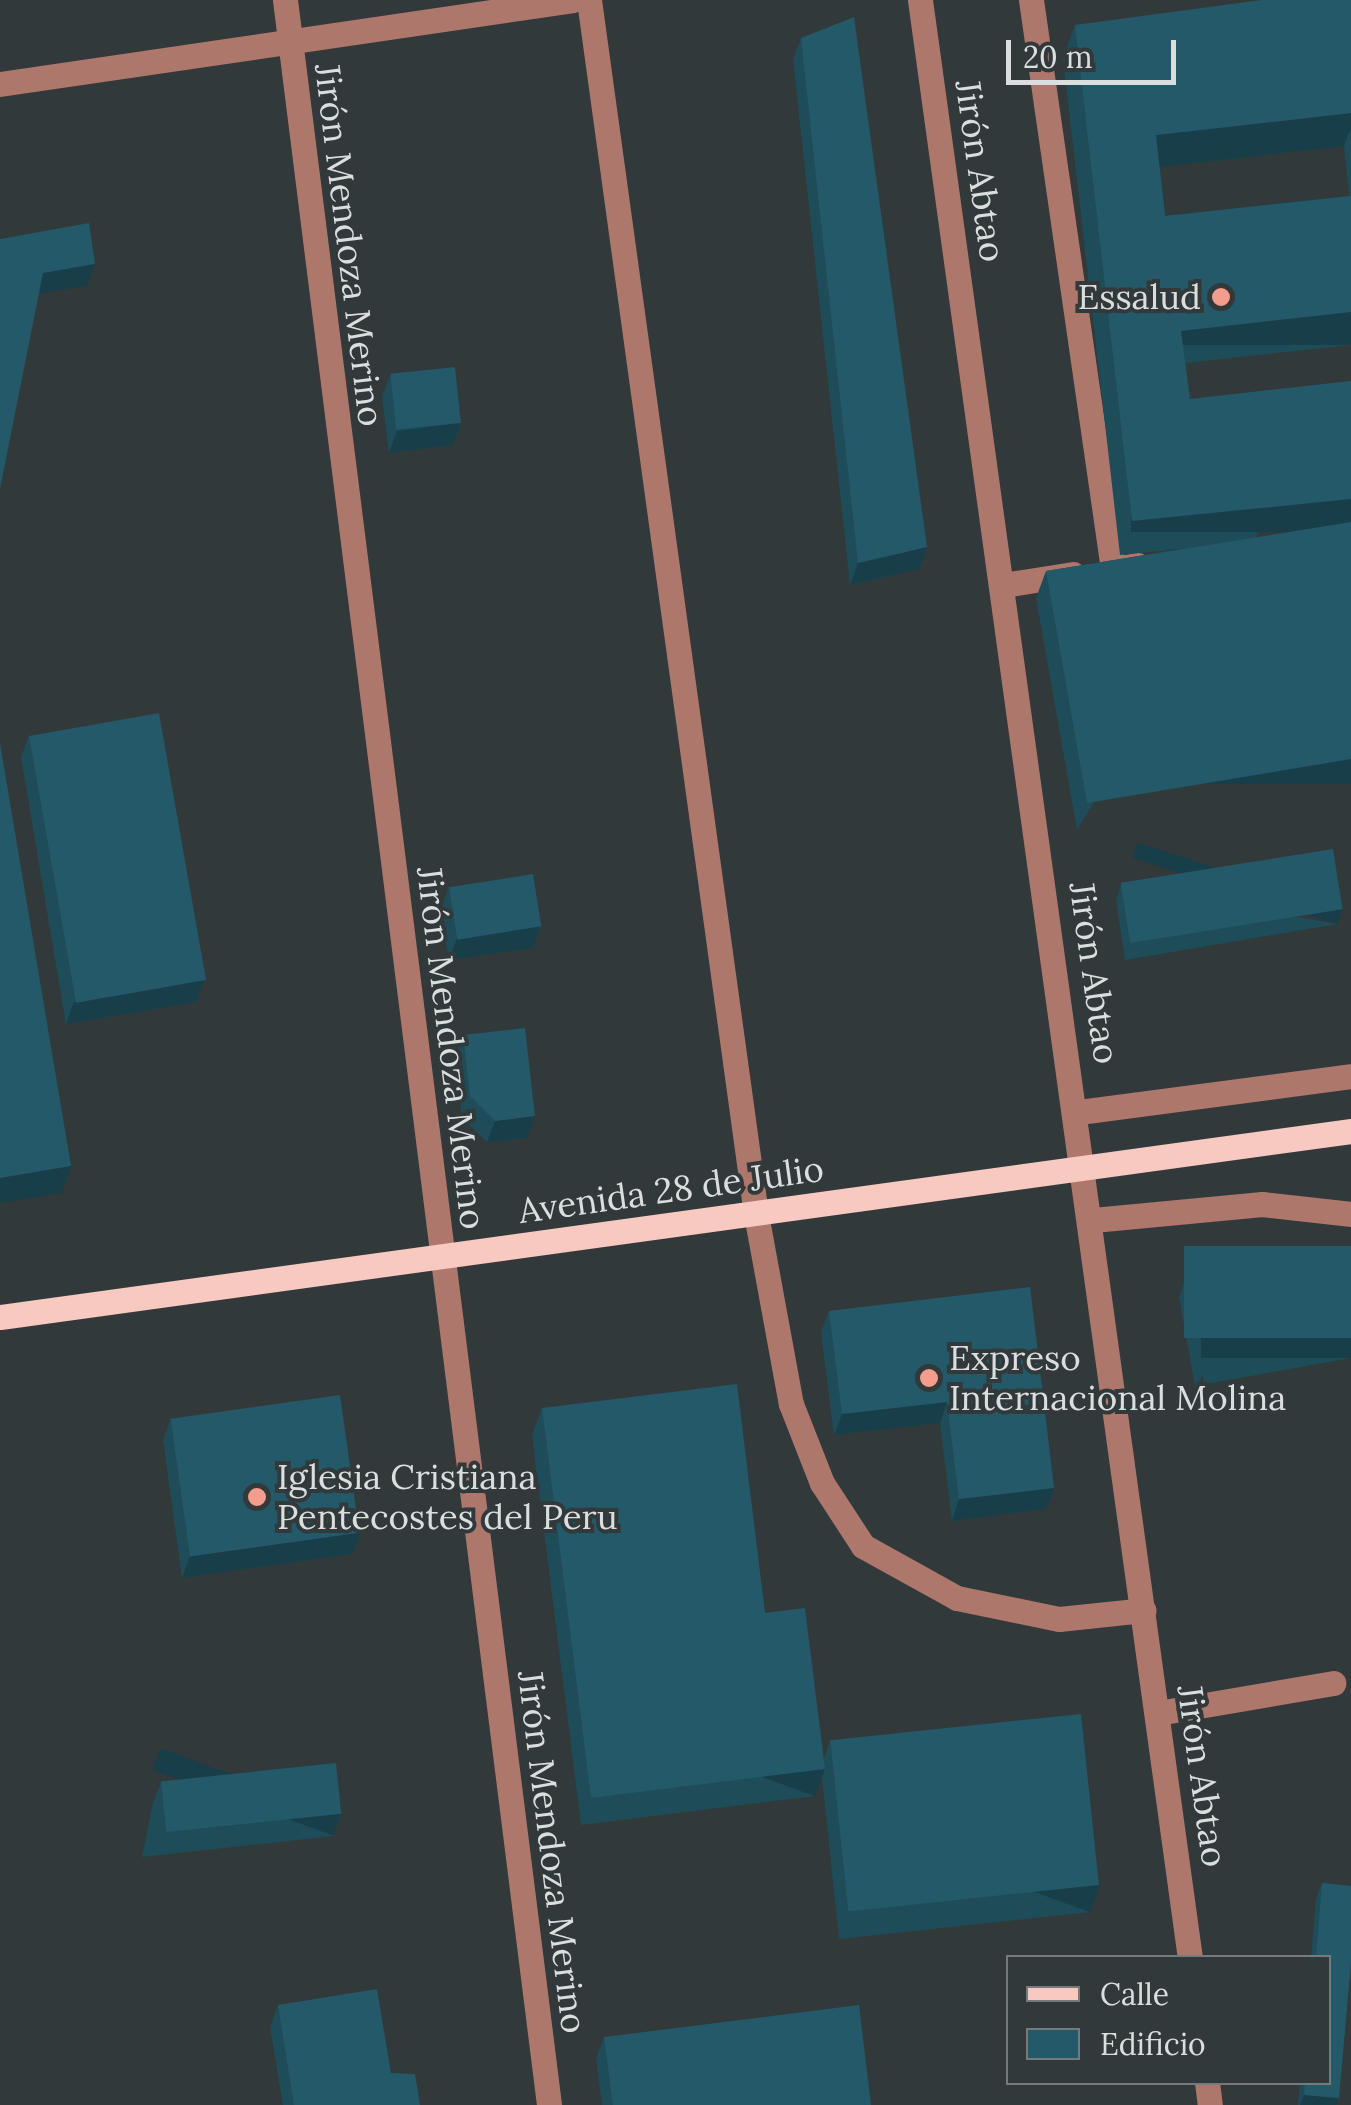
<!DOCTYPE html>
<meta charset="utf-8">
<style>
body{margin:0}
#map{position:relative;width:1351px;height:2105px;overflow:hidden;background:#32393b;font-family:Lora,serif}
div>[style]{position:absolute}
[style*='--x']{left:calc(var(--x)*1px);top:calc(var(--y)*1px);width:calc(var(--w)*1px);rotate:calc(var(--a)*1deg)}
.minor>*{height:25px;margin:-12.5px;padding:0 12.5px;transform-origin:12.5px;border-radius:12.5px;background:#ae776c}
.major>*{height:25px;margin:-12.5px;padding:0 12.5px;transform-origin:12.5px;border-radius:12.5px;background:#f8c9c0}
.wall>*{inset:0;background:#1e4d59}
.shaded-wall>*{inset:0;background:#183e49;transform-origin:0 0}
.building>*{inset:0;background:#235968;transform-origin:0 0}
.dots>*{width:28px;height:28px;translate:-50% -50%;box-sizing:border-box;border:5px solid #32393b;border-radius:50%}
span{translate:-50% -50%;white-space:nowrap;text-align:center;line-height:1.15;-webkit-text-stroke:8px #32393b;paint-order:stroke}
.street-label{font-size:35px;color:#dadedf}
.poi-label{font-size:35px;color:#dadedf}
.right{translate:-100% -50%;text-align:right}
.left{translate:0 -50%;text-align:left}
.legend{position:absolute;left:1006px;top:1955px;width:325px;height:130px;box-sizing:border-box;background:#32393b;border:2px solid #757b7d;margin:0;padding:12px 18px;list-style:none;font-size:30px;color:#dadedf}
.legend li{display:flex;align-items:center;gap:20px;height:50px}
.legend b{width:50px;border:2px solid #757b7d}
.scale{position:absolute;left:1006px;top:40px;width:170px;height:45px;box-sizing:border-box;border:5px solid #dadedf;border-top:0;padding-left:12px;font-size:30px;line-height:35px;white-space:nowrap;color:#dadedf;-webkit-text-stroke:8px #32393b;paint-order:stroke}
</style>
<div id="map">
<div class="minor">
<div style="--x:285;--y:0;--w:2121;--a:82.85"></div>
<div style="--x:589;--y:0;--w:1225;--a:82.17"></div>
<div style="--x:756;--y:1214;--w:193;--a:79.6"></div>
<div style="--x:791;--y:1404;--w:85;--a:68.6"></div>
<div style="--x:822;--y:1483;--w:75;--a:56.9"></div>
<div style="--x:863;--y:1546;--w:107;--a:29"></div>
<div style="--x:957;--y:1598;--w:104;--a:11.6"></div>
<div style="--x:1059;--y:1619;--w:85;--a:-6"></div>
<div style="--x:920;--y:0;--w:1977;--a:82.15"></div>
<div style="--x:1031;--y:0;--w:575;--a:81.8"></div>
<div style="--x:1113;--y:569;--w:25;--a:-9"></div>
<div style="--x:0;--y:84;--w:579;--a:-8.34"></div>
<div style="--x:1003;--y:585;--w:71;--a:-8.9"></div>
<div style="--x:1079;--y:1112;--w:274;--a:-7.5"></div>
<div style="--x:1093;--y:1220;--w:170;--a:-5.4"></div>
<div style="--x:1262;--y:1204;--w:90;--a:6.4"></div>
<div style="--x:1158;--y:1713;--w:178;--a:-9.7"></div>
<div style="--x:1207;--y:2082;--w:23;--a:83"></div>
</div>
<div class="major">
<div style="--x:0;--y:1317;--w:1364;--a:-7.84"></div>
</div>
<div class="wall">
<div style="clip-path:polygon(evenodd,1351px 0,1351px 345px,1185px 363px,1190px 399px,1351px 381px,1077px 830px,1036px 598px,1046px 571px,1188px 548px,1120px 555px,1063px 58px,1075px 25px,1351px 0,1344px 146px,1349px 196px,1165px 216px,1160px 167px,1344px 146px)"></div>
<div style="clip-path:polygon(801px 38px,919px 569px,850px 585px,793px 59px)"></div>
<div style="clip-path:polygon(390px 375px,461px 423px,453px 445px,389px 453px,382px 396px)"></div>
<div style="clip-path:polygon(29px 735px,196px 1002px,66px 1024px,21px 757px)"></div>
<div style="clip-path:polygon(1121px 885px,1337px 924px,1125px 960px,1116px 900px)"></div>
<div style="clip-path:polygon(449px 887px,541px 926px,533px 948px,449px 960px,441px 908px)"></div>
<div style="clip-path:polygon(463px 1035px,527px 1138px,487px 1142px,462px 1118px,455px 1057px)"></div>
<div style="clip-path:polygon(1351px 1246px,1351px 1358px,1195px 1386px,1179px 1297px,1187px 1275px)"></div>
<div style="clip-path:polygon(1030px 1287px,1054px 1488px,1046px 1509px,952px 1521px,940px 1423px,834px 1435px,821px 1332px,829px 1311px)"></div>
<div style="clip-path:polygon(542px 1408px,765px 1613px,824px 1759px,830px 1740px,1090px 1912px,839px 1939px,822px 1777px,815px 1796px,581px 1825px,532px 1435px)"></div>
<div style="clip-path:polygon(171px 1418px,352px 1554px,182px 1578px,163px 1440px)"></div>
<div style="clip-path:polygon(161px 1782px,341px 1814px,333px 1836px,142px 1857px,153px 1803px)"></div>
<div style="clip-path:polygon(1322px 1883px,1351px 1886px,1351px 1962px,1339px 2098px,1336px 2105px,1298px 2105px,1300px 2082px,1328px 2082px,1328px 1958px,1311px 1958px,1316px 1899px)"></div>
<div style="clip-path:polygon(278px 2005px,391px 2073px,420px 2105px,283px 2105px,270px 2027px)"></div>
<div style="clip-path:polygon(604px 2037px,871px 2105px,602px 2105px,596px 2059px)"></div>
</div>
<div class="shaded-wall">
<div style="clip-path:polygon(1351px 113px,1351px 127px,1344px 146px,1144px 169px,1156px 135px)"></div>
<div style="clip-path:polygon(95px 264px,87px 286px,35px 294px,43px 273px)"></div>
<div style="left:1351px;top:312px;width:33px;height:171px;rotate:90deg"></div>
<div style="clip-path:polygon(461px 423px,453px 445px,389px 453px,397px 431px)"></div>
<div style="left:1351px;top:499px;width:33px;height:220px;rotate:90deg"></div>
<div style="clip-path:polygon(927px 547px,919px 569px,850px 585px,858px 563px)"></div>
<div style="left:1351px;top:759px;width:25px;height:268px;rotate:90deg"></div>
<div style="left:1342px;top:909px;width:16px;height:215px;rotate:108deg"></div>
<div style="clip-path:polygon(541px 926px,533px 948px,449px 960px,457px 938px)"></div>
<div style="clip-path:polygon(204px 980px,196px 1002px,66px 1024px,74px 1002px)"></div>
<div style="clip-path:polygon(535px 1116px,527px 1138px,487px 1142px,495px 1121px)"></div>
<div style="clip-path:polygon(71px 1166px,62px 1193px,0 1203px,0 1178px)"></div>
<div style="left:1351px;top:1338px;width:20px;height:150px;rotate:90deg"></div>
<div style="clip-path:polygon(947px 1402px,940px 1423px,834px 1435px,842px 1414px)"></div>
<div style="clip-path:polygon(1054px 1488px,1046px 1509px,952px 1521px,959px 1499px)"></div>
<div style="clip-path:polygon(360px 1533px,352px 1554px,182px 1578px,190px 1556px)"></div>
<div style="left:825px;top:1769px;width:29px;height:236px;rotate:110deg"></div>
<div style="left:341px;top:1814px;width:23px;height:192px;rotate:110deg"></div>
<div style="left:1100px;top:1885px;width:29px;height:252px;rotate:110deg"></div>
<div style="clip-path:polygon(1304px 2095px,1339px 2098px,1336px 2105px,1300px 2105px)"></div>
</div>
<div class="building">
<div style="clip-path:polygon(1261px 0,1351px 0,1351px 113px,1156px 135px,1165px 216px,1351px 196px,1351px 312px,1181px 331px,1190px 399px,1351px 381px,1351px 499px,1132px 521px,1075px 25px)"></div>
<div style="clip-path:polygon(854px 17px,927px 547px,858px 563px,801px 38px)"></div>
<div style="clip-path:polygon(89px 223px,95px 264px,43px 273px,0 489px,0 239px)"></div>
<div style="left:455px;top:367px;width:56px;height:65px;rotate:84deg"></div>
<div style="clip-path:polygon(1351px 522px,1351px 759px,1087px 803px,1046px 571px)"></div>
<div style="left:159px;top:713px;width:271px;height:132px;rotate:80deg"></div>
<div style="clip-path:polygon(0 743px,71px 1166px,0 1178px)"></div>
<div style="left:1333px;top:849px;width:61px;height:215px;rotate:81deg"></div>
<div style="left:533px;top:874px;width:53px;height:85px;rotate:81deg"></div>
<div style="clip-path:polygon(525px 1028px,535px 1116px,495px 1121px,470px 1096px,463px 1035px)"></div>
<div style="left:1351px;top:1246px;width:92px;height:167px;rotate:90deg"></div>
<div style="clip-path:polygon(1030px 1287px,1054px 1488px,959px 1499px,947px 1402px,842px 1414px,829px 1311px)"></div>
<div style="clip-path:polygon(737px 1384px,765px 1613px,805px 1608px,825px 1769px,591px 1798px,542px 1408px)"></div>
<div style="left:340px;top:1395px;width:139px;height:171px;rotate:82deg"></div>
<div style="left:1081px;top:1714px;width:172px;height:252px;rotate:84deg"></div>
<div style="left:336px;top:1763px;width:51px;height:176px;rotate:84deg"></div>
<div style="clip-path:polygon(1322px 1883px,1351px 1886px,1351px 1962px,1339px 2098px,1304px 2095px,1305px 2082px,1328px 2082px,1328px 1958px,1316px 1958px)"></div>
<div style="clip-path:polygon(377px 1989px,391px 2073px,415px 2074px,420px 2105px,294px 2105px,278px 2005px)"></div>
<div style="clip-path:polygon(859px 2005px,871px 2105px,613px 2105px,604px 2037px)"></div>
</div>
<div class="dots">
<div style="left:1221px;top:297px;background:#f49d8c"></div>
<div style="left:929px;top:1378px;background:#f49d8c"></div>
<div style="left:257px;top:1497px;background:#f49d8c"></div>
</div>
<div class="street-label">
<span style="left:980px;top:171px;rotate:82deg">Jirón Abtao</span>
<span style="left:349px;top:245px;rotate:83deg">Jirón Mendoza Merino</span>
<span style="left:1094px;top:973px;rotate:82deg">Jirón Abtao</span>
<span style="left:451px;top:1048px;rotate:83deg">Jirón Mendoza Merino</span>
<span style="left:671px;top:1190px;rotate:-8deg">Avenida 28 de Julio</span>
<span style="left:1202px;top:1776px;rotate:82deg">Jirón Abtao</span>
<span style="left:552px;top:1852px;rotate:83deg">Jirón Mendoza Merino</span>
</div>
<div class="poi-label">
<span class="right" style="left:1201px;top:297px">Essalud</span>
<span class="left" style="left:949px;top:1378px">Expreso<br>Internacional Molina</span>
<span class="left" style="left:277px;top:1497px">Iglesia Cristiana<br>Pentecostes del Peru</span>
</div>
<ul class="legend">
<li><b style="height:12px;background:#f8c9c0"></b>Calle</li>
<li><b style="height:28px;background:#235968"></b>Edificio</li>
</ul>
<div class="scale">20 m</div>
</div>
